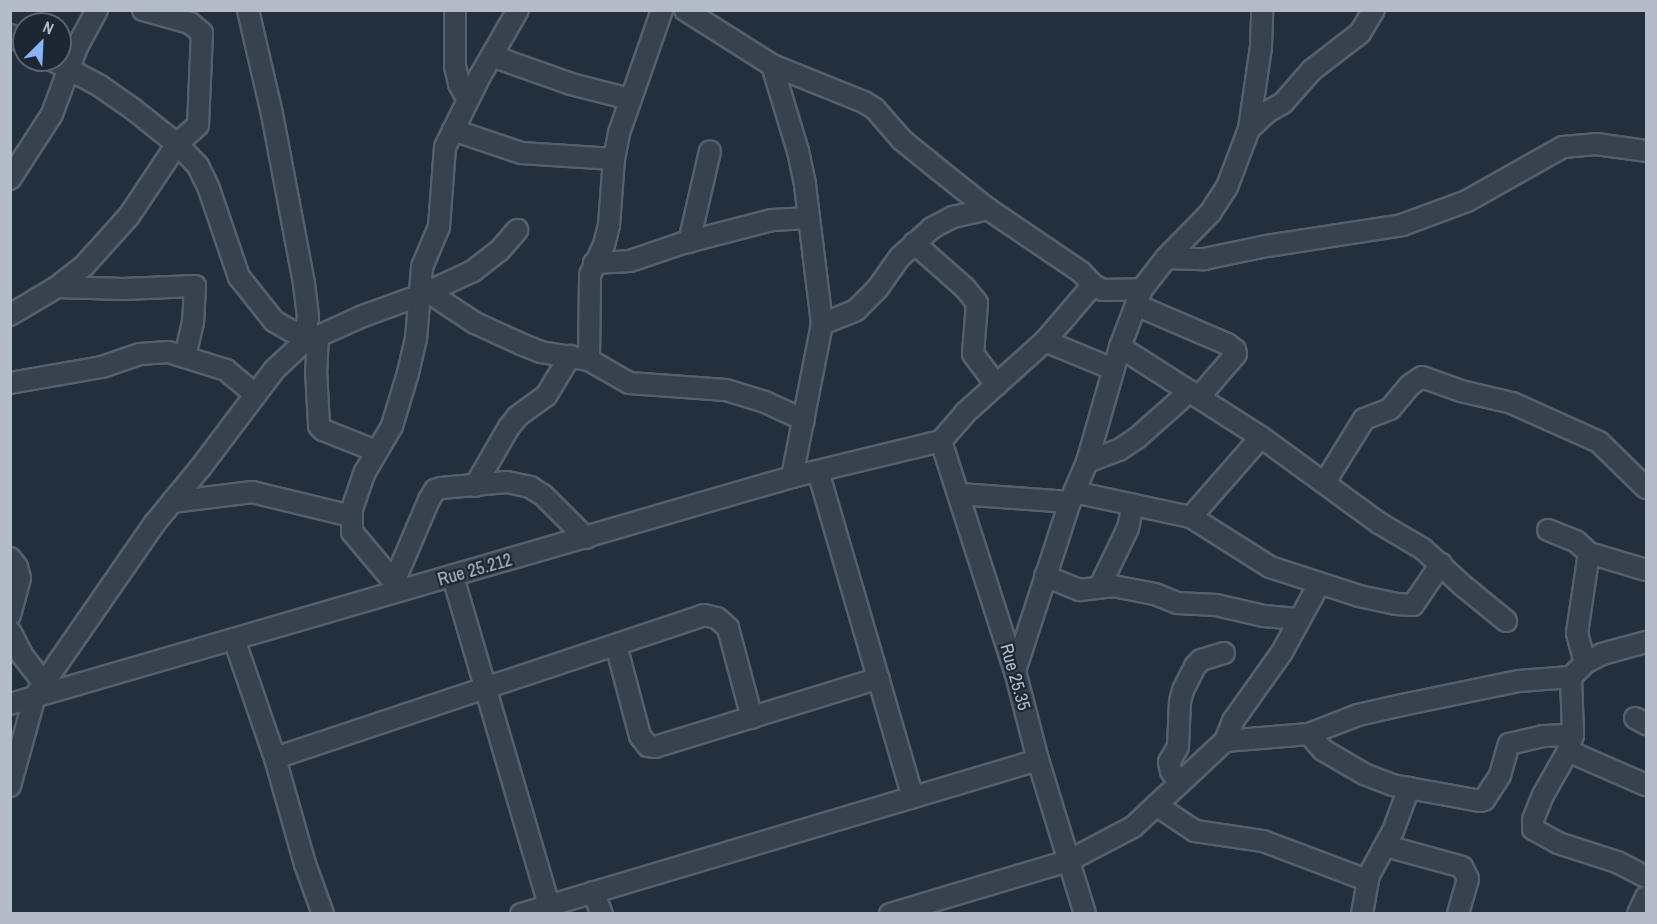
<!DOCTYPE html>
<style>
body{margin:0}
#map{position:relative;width:1657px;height:924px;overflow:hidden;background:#242f3e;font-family:"Archivo Narrow",sans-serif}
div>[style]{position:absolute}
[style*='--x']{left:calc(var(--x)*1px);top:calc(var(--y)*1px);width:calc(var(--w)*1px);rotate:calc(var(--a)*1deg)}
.roads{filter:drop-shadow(2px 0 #565f6c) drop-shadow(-2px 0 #565f6c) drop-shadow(0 2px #565f6c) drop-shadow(0 -2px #565f6c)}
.minor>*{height:20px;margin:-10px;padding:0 10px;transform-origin:10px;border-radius:10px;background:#38414e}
span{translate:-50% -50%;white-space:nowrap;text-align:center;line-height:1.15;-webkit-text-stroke:4.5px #1d2633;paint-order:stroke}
.street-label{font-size:18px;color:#b4bcc9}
.frame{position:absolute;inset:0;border:12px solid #b4bcc9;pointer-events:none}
.north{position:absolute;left:12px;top:12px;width:60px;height:60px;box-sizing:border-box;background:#1d2633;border:2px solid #59626f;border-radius:50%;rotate:24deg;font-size:16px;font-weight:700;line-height:24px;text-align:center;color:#b4bcc9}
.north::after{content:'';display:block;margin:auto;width:21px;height:27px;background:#8ab4f8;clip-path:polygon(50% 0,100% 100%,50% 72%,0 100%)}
</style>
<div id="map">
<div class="roads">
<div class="minor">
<div style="--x:248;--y:10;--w:107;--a:77"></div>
<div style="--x:272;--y:114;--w:173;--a:79.3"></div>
<div style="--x:304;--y:284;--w:34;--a:83"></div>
<div style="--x:308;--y:318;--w:25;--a:101"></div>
<div style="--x:455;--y:10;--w:56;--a:90"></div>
<div style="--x:455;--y:66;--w:18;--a:77"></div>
<div style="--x:459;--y:84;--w:18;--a:61"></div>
<div style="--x:685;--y:10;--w:103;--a:32.3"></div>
<div style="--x:772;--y:65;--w:99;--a:21.9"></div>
<div style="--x:864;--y:102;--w:13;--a:32"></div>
<div style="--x:875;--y:109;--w:41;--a:48.9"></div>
<div style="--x:902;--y:140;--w:48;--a:39"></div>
<div style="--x:939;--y:170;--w:63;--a:38.5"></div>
<div style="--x:988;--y:209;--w:112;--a:34.1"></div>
<div style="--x:1081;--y:272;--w:18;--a:47"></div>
<div style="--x:10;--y:35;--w:16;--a:30"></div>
<div style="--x:492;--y:56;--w:84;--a:19.5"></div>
<div style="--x:571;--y:84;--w:61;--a:14.3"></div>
<div style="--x:52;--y:60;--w:55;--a:28.4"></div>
<div style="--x:100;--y:86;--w:40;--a:34.9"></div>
<div style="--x:133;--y:109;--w:56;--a:38.5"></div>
<div style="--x:177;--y:144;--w:30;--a:46"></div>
<div style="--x:198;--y:166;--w:25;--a:64"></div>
<div style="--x:209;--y:189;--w:93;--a:71.2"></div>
<div style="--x:239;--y:277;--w:56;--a:51.5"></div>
<div style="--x:274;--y:321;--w:20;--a:30"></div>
<div style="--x:291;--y:331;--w:14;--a:12"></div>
<div style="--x:772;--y:65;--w:90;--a:73.2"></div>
<div style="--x:798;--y:151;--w:35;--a:78"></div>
<div style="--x:805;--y:185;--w:140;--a:83"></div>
<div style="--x:822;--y:324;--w:156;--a:101.1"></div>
<div style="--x:1249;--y:129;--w:25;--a:-43"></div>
<div style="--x:1267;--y:112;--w:18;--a:-29"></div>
<div style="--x:1283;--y:103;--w:44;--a:-48.7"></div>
<div style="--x:1312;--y:70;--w:61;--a:-37.6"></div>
<div style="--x:1360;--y:33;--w:27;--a:-59"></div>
<div style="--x:453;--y:130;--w:72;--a:18.7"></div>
<div style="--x:521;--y:153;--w:93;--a:3.7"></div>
<div style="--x:10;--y:179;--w:77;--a:-57.1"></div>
<div style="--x:52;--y:114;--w:72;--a:-69.5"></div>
<div style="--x:77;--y:47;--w:42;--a:-61.6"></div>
<div style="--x:689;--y:242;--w:93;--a:-77"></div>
<div style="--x:914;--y:243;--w:68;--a:41.4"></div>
<div style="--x:965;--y:288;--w:19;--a:51"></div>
<div style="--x:977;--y:303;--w:51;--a:94.5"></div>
<div style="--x:973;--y:354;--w:39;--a:53"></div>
<div style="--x:1166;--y:258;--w:38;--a:2"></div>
<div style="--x:1204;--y:259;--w:64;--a:-11.7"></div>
<div style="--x:1267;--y:246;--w:137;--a:-8.8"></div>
<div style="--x:1402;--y:225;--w:69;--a:-20.3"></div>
<div style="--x:1467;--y:201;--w:110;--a:-29.4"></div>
<div style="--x:1563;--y:147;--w:33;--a:-5"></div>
<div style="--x:1596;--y:144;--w:50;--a:8"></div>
<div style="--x:594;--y:263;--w:36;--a:-3"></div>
<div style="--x:630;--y:261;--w:56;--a:-18.8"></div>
<div style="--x:683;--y:243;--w:92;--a:-14.5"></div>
<div style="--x:772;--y:220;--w:37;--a:-3"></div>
<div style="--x:57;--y:287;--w:66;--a:1.7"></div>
<div style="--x:123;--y:289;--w:72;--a:-2.4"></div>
<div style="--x:195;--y:286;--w:36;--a:93"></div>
<div style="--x:193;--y:322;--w:36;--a:103"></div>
<div style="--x:428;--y:292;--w:56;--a:33.4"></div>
<div style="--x:475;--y:323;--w:51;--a:24.5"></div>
<div style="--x:521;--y:344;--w:22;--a:22"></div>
<div style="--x:541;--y:352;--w:49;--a:9.5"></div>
<div style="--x:589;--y:360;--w:46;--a:29.9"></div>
<div style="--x:629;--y:383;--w:97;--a:4.1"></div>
<div style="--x:726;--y:390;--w:41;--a:17.1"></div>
<div style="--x:765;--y:402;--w:43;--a:24.8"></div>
<div style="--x:1136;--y:305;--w:99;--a:23.2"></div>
<div style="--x:1227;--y:344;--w:10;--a:37"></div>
<div style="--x:1235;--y:350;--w:4;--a:76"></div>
<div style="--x:1236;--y:354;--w:57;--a:130.7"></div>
<div style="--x:10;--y:315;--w:55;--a:-30.8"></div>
<div style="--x:57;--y:287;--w:33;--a:-38"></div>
<div style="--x:83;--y:267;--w:69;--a:-48"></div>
<div style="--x:129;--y:216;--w:87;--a:-56.3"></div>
<div style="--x:177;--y:144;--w:28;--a:-42"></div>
<div style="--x:198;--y:125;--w:92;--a:-87.5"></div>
<div style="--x:202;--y:33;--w:16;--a:-140"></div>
<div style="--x:190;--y:23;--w:49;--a:-164.5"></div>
<div style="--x:822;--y:324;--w:37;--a:-22"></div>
<div style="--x:856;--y:310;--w:31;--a:-45"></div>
<div style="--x:878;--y:288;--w:38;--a:-55"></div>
<div style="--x:900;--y:257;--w:43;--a:-42.2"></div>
<div style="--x:932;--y:228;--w:24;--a:-28"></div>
<div style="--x:953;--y:217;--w:36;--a:-13"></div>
<div style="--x:318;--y:336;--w:34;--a:93"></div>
<div style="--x:316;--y:370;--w:56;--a:86.9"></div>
<div style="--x:319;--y:426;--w:6;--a:45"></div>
<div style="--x:323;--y:430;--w:57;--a:21.6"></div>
<div style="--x:1045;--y:341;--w:74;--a:22.4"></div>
<div style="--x:1120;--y:347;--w:167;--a:32.6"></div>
<div style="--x:1261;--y:437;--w:146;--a:36.1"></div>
<div style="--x:1379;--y:523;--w:51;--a:30.6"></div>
<div style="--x:1423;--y:549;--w:53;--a:42.7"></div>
<div style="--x:1462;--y:585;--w:57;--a:39.3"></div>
<div style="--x:589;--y:360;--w:85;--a:-89.3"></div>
<div style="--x:590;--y:275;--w:33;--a:-65"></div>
<div style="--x:604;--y:245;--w:21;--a:-76"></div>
<div style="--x:609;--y:225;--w:66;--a:-85.7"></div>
<div style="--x:614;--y:159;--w:26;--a:-79"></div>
<div style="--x:619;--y:133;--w:130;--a:-70.7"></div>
<div style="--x:10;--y:383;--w:93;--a:-9.9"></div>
<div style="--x:102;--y:367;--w:40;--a:-18.9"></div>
<div style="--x:140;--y:354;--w:28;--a:-4"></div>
<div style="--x:168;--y:352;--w:61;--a:17.2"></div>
<div style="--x:226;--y:370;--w:38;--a:40"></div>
<div style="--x:941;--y:441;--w:37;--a:-49"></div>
<div style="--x:965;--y:413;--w:108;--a:-42"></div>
<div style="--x:1045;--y:341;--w:74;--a:-49.4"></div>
<div style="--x:1093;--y:285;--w:11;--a:27"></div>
<div style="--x:1103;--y:290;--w:39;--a:-1"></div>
<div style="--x:1142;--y:289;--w:39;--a:-52"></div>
<div style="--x:1166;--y:258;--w:63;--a:-45.6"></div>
<div style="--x:1210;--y:213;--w:31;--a:-57"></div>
<div style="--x:1227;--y:187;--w:62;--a:-69.2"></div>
<div style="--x:1249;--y:129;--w:83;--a:-81.7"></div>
<div style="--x:1261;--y:47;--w:37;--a:-88"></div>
<div style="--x:941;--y:441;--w:242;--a:72.2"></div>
<div style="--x:1015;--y:671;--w:92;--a:75.5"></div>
<div style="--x:1038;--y:760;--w:161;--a:73"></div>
<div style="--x:1087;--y:462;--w:34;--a:-21"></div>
<div style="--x:1119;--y:450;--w:22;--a:-34"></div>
<div style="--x:1137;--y:438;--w:71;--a:-41.6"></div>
<div style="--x:818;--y:471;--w:340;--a:73.8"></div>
<div style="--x:1325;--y:482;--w:74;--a:-58.2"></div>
<div style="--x:1364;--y:419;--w:28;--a:-21"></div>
<div style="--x:1390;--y:409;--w:31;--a:-50"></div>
<div style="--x:1410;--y:385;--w:14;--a:-34"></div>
<div style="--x:1422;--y:377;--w:41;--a:19.7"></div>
<div style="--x:1461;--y:391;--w:52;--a:13.2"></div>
<div style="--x:1512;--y:403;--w:95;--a:24.1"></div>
<div style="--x:1599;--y:442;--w:66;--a:44.4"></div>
<div style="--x:475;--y:486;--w:68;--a:-60"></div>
<div style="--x:509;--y:427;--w:14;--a:-51"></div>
<div style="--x:518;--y:416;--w:34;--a:-36"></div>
<div style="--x:546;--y:396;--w:47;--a:-59"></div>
<div style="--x:1074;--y:492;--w:120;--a:12.1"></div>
<div style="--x:1191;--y:517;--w:106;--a:-48.8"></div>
<div style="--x:959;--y:494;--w:111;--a:4.1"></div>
<div style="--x:172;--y:502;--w:81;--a:-7.1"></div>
<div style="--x:252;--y:492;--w:102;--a:13.6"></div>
<div style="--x:1191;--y:517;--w:93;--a:32.3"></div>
<div style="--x:1270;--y:567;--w:94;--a:18"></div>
<div style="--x:1359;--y:596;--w:38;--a:12"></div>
<div style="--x:1396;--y:604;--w:17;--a:3"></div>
<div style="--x:1413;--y:605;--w:50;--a:-55.7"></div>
<div style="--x:1548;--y:530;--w:31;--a:22"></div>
<div style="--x:1577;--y:542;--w:16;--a:43"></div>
<div style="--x:10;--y:558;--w:11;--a:52"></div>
<div style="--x:17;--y:567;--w:11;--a:75"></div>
<div style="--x:20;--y:578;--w:38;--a:105"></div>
<div style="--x:1045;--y:576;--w:38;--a:22"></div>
<div style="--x:1080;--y:590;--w:33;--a:-7"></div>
<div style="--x:1113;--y:586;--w:43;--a:10.8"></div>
<div style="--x:1155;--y:594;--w:24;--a:22"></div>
<div style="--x:1177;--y:603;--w:39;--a:3"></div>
<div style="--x:1216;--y:605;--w:49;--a:12.9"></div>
<div style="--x:1264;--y:616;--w:36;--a:5"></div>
<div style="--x:453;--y:577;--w:343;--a:73.7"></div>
<div style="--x:394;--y:582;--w:89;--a:-66.9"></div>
<div style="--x:429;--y:500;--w:12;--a:-59"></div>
<div style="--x:435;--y:490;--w:6;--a:-18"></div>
<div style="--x:441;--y:488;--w:66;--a:-5.2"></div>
<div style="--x:507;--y:482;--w:24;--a:12"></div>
<div style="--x:530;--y:487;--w:15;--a:32"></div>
<div style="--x:543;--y:495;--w:61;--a:45"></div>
<div style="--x:1100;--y:586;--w:64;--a:-64.2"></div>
<div style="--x:1128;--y:528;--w:24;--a:-78"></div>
<div style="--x:397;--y:591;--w:9;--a:-108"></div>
<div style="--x:394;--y:582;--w:65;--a:-130"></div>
<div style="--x:352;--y:532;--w:23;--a:-90"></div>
<div style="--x:352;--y:509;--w:39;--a:-71"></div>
<div style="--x:365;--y:472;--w:53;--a:-59.6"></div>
<div style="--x:392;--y:426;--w:55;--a:-73.2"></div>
<div style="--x:408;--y:373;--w:35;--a:-77"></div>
<div style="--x:416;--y:339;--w:72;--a:-85.2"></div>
<div style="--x:422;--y:267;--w:43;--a:-67"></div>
<div style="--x:439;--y:227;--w:80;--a:-85.7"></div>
<div style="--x:445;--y:147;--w:79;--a:-63.8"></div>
<div style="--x:480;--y:76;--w:76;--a:-60.1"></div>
<div style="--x:10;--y:631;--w:27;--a:63"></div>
<div style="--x:22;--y:655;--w:36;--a:52"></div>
<div style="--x:234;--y:639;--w:126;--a:71"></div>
<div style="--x:275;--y:758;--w:110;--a:74.2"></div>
<div style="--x:305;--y:864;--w:53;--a:70.2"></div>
<div style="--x:616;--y:645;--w:94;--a:75.2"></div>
<div style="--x:640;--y:736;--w:13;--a:51"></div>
<div style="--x:648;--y:746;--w:7;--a:8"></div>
<div style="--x:655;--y:747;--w:234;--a:-17.1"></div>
<div style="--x:1585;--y:663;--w:31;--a:-105"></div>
<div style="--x:1577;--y:633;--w:81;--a:-81.5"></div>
<div style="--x:1589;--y:553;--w:59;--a:16.6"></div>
<div style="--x:1015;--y:671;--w:178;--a:-72"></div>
<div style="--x:1070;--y:502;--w:43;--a:-67"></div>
<div style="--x:1087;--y:462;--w:120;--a:-74"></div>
<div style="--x:1120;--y:347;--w:62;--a:-69.2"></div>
<div style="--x:1571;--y:677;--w:58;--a:88"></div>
<div style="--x:10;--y:704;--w:814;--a:-16.19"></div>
<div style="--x:792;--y:477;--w:153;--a:-13.6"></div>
<div style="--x:1635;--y:718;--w:13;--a:29"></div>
<div style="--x:1309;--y:734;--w:21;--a:49"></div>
<div style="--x:1323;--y:750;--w:48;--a:30.3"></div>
<div style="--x:1364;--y:774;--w:30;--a:21"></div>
<div style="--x:1392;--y:785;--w:89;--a:10.3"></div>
<div style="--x:1480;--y:801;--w:4;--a:-14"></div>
<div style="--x:1484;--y:800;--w:30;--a:-57"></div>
<div style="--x:1500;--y:775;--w:32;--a:-74"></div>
<div style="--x:1509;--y:744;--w:35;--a:-13"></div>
<div style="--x:1543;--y:736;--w:30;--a:-2"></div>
<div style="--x:1573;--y:735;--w:17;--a:107"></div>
<div style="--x:1568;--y:751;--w:51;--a:119.6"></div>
<div style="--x:1543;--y:795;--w:27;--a:112"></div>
<div style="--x:1533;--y:820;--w:9;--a:90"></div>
<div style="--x:1533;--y:829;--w:29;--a:29"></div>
<div style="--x:1558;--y:843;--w:62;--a:17.9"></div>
<div style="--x:1617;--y:862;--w:33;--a:27"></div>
<div style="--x:1225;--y:741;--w:22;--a:-68"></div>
<div style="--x:1233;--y:721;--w:85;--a:-54.6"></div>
<div style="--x:1282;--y:652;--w:77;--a:-61.4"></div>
<div style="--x:1568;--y:751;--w:85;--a:23.6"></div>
<div style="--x:275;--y:758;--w:452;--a:-18.4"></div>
<div style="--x:704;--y:615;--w:13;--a:13"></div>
<div style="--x:717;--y:618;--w:15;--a:42"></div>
<div style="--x:728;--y:628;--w:93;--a:75.1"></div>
<div style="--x:1180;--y:783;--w:15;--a:-127"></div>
<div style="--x:1171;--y:771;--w:9;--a:-103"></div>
<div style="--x:1169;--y:762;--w:17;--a:-59"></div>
<div style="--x:1178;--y:747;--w:45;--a:-87.5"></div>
<div style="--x:1180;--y:702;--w:12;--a:-76"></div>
<div style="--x:1183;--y:690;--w:27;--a:-63"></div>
<div style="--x:1195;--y:666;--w:8;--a:-45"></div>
<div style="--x:1201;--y:660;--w:24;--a:-17"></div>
<div style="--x:10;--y:786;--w:93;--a:-74.5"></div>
<div style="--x:35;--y:696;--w:209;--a:-55.3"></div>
<div style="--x:154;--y:524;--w:74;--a:-50.5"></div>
<div style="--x:201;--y:467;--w:121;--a:-53"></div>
<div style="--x:274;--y:370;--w:40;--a:-43"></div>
<div style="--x:303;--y:343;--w:66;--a:-24.2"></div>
<div style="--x:363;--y:316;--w:62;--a:-19.9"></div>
<div style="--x:421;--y:295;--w:57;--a:-24.8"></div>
<div style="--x:473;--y:271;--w:33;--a:-38"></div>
<div style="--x:499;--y:251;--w:28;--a:-49"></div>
<div style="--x:1156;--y:805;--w:47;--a:33.7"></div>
<div style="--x:1195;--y:831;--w:69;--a:8.4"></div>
<div style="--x:1263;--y:841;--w:111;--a:20.6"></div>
<div style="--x:1386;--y:846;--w:79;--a:15.4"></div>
<div style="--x:1462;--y:867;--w:13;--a:63"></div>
<div style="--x:1468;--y:879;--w:36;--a:106"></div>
<div style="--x:593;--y:892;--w:24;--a:68"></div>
<div style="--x:521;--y:914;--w:539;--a:-16.59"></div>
<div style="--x:890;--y:914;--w:186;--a:-16.6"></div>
<div style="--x:1068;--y:861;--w:73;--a:-27.6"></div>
<div style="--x:1133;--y:827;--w:126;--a:-43.1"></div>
<div style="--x:1225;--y:741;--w:84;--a:-4.8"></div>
<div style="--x:1309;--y:734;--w:53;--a:-21.2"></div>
<div style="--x:1358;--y:715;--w:45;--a:-12.8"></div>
<div style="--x:1402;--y:705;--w:119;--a:-11.6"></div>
<div style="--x:1519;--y:681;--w:52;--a:-4.4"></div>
<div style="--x:1571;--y:677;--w:20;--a:-45"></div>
<div style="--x:1585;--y:663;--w:19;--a:-28"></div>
<div style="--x:1602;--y:654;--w:46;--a:-15.3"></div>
<div style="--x:1362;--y:914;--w:40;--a:-80"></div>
<div style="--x:1369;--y:875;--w:50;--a:-61.4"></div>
<div style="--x:1393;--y:831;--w:46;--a:-69.6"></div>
<div style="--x:1638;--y:914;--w:19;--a:-65"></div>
</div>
</div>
<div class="street-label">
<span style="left:475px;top:570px;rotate:-16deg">Rue 25.212</span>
<span style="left:1015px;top:677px;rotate:74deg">Rue 25.35</span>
</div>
<div class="frame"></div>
<div class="north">N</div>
</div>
